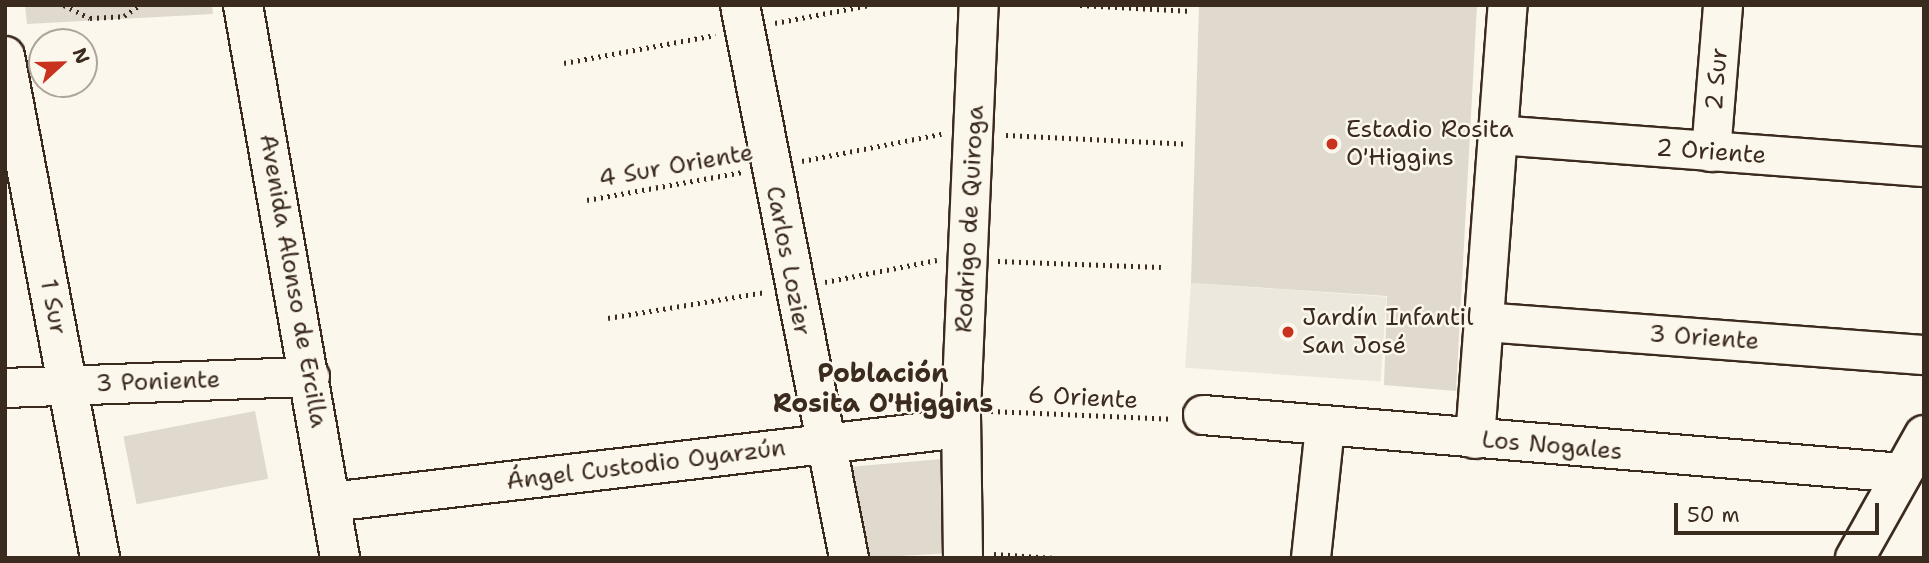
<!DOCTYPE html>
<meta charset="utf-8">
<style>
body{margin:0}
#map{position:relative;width:1929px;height:563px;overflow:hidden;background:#fbf7ec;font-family:"Shantell Sans",sans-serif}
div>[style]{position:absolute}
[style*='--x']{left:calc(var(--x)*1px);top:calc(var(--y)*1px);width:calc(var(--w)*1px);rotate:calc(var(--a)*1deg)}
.built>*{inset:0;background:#ede8dd;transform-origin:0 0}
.green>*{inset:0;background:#dfd9ce;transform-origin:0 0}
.path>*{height:4.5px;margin-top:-2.25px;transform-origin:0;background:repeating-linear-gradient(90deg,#3b2a1e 0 2px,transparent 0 7px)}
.roads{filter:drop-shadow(2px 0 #3b2a1e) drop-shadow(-2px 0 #3b2a1e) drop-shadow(0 2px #3b2a1e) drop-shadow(0 -2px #3b2a1e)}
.minor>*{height:38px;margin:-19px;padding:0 19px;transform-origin:19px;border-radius:19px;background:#fbf7ec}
.major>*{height:38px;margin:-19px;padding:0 19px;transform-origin:19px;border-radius:19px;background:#fbf7ec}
.dots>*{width:19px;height:19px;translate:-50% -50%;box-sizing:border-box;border:4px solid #fbf7ec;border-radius:50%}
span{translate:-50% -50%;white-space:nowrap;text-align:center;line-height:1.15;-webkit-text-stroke:5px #fbf7ec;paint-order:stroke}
.street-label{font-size:24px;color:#3b2a1e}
.poi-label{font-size:24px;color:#3b2a1e}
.left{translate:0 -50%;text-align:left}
.neighbourhood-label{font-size:26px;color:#3b2a1e;font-weight:700}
.frame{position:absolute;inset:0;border:7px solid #3b2a1e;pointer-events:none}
.north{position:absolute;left:28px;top:28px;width:70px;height:70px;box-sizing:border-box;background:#fbf7ec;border:2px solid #aea59a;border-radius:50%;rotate:68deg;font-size:19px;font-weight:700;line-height:28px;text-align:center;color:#3b2a1e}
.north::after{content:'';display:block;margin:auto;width:24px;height:32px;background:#c8321e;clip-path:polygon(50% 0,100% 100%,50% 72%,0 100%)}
.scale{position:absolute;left:1674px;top:503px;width:205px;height:32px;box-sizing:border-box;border:4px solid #3b2a1e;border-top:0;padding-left:9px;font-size:21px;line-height:24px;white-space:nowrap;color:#3b2a1e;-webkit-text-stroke:5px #fbf7ec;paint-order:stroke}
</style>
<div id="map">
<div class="built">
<div style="left:1191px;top:283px;width:196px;height:85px;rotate:4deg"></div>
</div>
<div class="green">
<div style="clip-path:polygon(25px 5px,212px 5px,213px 14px,27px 24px)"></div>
<div style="clip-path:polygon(1199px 5px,1477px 5px,1456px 391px,1384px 385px,1387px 296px,1191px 283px)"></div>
<div style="left:255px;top:411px;width:69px;height:134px;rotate:79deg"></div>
<div style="clip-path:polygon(954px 458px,953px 553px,863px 558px,848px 467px)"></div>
</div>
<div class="path">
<div style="--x:64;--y:5;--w:29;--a:27"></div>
<div style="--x:90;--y:18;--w:34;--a:-3"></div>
<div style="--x:124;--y:16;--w:19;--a:-35"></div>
<div style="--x:1080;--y:5;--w:112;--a:3.1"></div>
<div style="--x:775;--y:23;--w:96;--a:-10.8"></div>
<div style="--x:564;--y:63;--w:154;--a:-10.5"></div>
<div style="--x:1006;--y:135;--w:181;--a:2.8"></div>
<div style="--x:802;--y:161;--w:142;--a:-11"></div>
<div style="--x:587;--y:200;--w:158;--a:-10.2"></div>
<div style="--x:998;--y:261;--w:163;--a:2.1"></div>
<div style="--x:825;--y:282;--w:114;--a:-11.1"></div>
<div style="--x:608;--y:318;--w:159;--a:-9.4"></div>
<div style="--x:991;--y:411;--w:180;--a:2.5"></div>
<div style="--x:994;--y:554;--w:62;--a:3.7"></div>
</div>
<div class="roads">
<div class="minor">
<div style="--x:740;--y:5;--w:564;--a:78.85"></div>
<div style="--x:5;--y:56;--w:511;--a:79.28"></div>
<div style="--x:1498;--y:135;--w:427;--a:4.3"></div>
<div style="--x:1711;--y:152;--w:147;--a:-85.3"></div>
<div style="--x:1484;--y:322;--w:441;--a:4.3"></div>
<div style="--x:5;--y:388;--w:305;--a:-2.1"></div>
<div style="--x:1203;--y:415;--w:701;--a:4.74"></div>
<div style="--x:1475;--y:439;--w:435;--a:-85.7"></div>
<div style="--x:331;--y:502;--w:634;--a:-6.7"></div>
<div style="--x:963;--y:558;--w:148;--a:-90.8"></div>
<div style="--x:961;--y:410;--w:405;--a:-87.5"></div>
<div style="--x:1311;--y:558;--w:133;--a:-83.9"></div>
<div style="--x:1855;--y:558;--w:141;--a:-60.7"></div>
</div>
<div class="major">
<div style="--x:243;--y:5;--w:561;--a:80.05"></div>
</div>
</div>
<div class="dots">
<div style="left:1332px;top:144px;background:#c8321e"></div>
<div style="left:1288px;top:332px;background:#c8321e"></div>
</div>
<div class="street-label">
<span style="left:1717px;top:79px;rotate:-85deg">2 Sur</span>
<span style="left:1711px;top:152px;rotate:4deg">2 Oriente</span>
<span style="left:676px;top:166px;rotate:-10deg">4 Sur Oriente</span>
<span style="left:970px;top:219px;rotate:-87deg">Rodrigo de Quiroga</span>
<span style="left:788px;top:261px;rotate:79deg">Carlos Lozier</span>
<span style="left:293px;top:281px;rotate:80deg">Avenida Alonso de Ercilla</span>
<span style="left:53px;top:307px;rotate:79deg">1 Sur</span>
<span style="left:1704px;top:338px;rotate:4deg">3 Oriente</span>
<span style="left:158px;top:382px;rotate:-2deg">3 Poniente</span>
<span style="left:1083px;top:398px;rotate:3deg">6 Oriente</span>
<span style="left:1552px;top:446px;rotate:5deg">Los Nogales</span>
<span style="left:646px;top:465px;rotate:-7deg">Ángel Custodio Oyarzún</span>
</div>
<div class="poi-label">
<span class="left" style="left:1346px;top:144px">Estadio Rosita<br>O'Higgins</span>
<span class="left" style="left:1302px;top:332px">Jardín Infantil<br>San José</span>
</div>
<div class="neighbourhood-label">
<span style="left:883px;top:388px">Población<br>Rosita O'Higgins</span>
</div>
<div class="frame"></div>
<div class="north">N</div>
<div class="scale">50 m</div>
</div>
